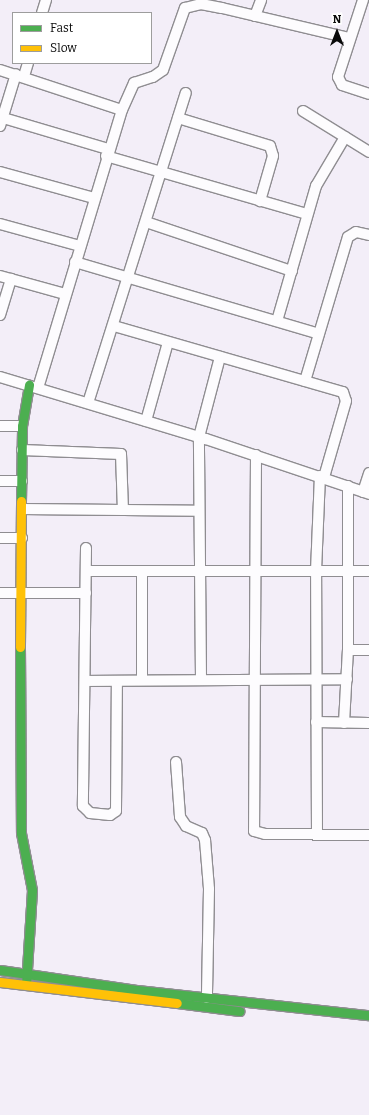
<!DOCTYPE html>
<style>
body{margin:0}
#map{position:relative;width:369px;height:1115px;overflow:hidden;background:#f3eef8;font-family:Bitter,serif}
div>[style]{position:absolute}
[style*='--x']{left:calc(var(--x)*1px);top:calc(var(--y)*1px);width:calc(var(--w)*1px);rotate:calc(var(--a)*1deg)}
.roads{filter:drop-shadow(1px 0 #8f8d91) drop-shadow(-1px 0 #8f8d91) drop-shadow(0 1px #8f8d91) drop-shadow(0 -1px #8f8d91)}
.street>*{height:10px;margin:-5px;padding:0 5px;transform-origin:5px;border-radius:5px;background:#fdfcfe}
.fast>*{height:9px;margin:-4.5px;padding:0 4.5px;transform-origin:4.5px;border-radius:4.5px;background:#4caf50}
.slow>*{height:9px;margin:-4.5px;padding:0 4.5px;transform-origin:4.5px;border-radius:4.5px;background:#ffc107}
span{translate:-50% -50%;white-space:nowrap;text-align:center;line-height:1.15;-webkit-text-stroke:4px #fff;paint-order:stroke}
.legend{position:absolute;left:12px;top:12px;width:140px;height:52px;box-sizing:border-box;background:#fff;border:1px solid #9d9d9d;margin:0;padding:5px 7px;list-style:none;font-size:12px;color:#0a0a0a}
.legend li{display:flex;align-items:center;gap:8px;height:20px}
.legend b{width:20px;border:1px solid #9d9d9d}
.north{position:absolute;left:317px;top:12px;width:40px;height:40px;-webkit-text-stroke:3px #fff;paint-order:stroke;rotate:0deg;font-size:11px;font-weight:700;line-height:16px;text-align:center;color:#0a0a0a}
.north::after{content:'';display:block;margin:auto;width:14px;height:18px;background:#0a0a0a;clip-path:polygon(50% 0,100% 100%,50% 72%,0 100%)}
</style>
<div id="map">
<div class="roads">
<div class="street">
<div style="--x:363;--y:0;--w:81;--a:108"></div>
<div style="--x:338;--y:77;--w:9;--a:63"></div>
<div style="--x:342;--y:85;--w:28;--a:18"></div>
<div style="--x:42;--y:13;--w:14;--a:-73"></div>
<div style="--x:255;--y:16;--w:17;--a:-69"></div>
<div style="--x:0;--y:70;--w:128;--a:18.2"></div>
<div style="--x:24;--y:76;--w:14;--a:-73"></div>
<div style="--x:303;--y:111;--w:78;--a:31.8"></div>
<div style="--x:0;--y:117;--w:113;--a:16.5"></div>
<div style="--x:178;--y:118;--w:96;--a:16.9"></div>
<div style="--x:270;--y:146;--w:10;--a:73"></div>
<div style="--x:273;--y:156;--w:47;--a:106.1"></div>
<div style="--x:0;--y:126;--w:54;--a:-72.9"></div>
<div style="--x:106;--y:156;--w:209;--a:16.1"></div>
<div style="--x:0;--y:172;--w:98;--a:15.5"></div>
<div style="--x:146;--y:222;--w:154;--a:18.6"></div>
<div style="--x:0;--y:224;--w:83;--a:15.4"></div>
<div style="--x:75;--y:262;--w:254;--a:16.4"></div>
<div style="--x:0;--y:276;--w:67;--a:15.5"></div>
<div style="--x:0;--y:315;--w:38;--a:-73"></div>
<div style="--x:277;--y:321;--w:141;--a:-73.9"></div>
<div style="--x:316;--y:186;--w:57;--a:-59.4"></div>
<div style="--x:114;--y:326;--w:238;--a:16.1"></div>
<div style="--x:343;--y:392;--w:9;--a:72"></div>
<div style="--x:346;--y:401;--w:79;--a:106.1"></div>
<div style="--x:0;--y:377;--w:215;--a:16.8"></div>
<div style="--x:206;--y:439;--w:172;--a:18.6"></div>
<div style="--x:305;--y:381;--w:150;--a:-73.4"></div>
<div style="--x:348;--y:237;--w:9;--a:-32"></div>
<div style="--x:356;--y:232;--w:13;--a:13"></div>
<div style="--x:38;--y:388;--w:290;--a:-73.2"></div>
<div style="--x:122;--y:110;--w:30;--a:-66"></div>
<div style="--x:134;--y:83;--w:20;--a:-18"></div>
<div style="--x:153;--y:77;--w:12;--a:-35"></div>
<div style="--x:163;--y:70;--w:66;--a:-70.5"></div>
<div style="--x:185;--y:8;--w:16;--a:-14"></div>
<div style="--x:201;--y:4;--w:21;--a:11"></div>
<div style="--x:222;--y:8;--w:130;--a:13.3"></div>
<div style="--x:88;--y:403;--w:325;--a:-72.5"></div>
<div style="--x:146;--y:421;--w:82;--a:-74.4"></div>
<div style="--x:0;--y:426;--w:22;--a:0"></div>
<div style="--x:22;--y:450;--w:99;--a:2.3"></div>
<div style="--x:121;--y:454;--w:56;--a:88"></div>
<div style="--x:256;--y:455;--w:376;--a:90.3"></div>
<div style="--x:254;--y:831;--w:11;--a:15"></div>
<div style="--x:265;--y:834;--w:104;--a:0.6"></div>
<div style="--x:0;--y:481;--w:22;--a:0"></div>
<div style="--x:363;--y:492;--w:20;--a:-72"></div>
<div style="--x:22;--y:509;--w:177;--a:0.6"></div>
<div style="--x:0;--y:538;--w:22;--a:0"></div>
<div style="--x:86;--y:548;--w:258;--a:90.7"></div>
<div style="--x:83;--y:806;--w:10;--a:45"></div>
<div style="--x:90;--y:813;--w:20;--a:6"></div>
<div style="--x:110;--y:815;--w:7;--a:-34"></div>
<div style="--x:116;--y:811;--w:130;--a:-89.6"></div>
<div style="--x:86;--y:571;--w:283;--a:0"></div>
<div style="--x:142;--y:571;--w:109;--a:90"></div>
<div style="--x:0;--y:593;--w:86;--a:0"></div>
<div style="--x:348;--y:650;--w:21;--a:0"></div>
<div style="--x:201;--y:679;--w:242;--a:-90.5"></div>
<div style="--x:199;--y:437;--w:83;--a:-75.3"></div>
<div style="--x:86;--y:681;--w:261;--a:-0.4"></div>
<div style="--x:316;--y:722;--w:53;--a:1.1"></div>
<div style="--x:344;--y:723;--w:73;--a:-86.9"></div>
<div style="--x:348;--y:650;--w:164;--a:-90"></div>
<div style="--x:176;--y:762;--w:55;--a:85.8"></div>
<div style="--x:180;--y:817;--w:11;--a:56"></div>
<div style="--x:186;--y:826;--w:17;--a:24"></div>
<div style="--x:202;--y:833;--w:8;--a:67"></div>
<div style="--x:205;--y:840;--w:49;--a:85.3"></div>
<div style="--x:209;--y:889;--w:109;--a:91.1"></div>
<div style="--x:317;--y:835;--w:264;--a:-90.2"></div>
<div style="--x:316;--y:571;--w:95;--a:-87.6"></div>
</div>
<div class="fast">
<div style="--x:21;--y:501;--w:75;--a:-89.2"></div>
<div style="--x:22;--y:426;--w:42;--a:-80.3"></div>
<div style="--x:20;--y:647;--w:186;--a:89.7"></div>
<div style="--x:21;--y:833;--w:58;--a:79.1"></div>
<div style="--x:32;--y:890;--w:95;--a:93.6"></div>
<div style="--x:0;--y:970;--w:138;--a:8.3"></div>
<div style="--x:137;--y:990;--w:233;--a:6.2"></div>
<div style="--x:177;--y:1003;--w:63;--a:7.4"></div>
</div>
<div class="slow">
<div style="--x:20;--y:647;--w:146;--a:-89.6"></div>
<div style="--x:0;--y:982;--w:178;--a:6.8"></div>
</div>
</div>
<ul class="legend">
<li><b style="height:5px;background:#4caf50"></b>Fast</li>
<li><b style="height:5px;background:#ffc107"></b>Slow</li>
</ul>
<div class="north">N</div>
</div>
